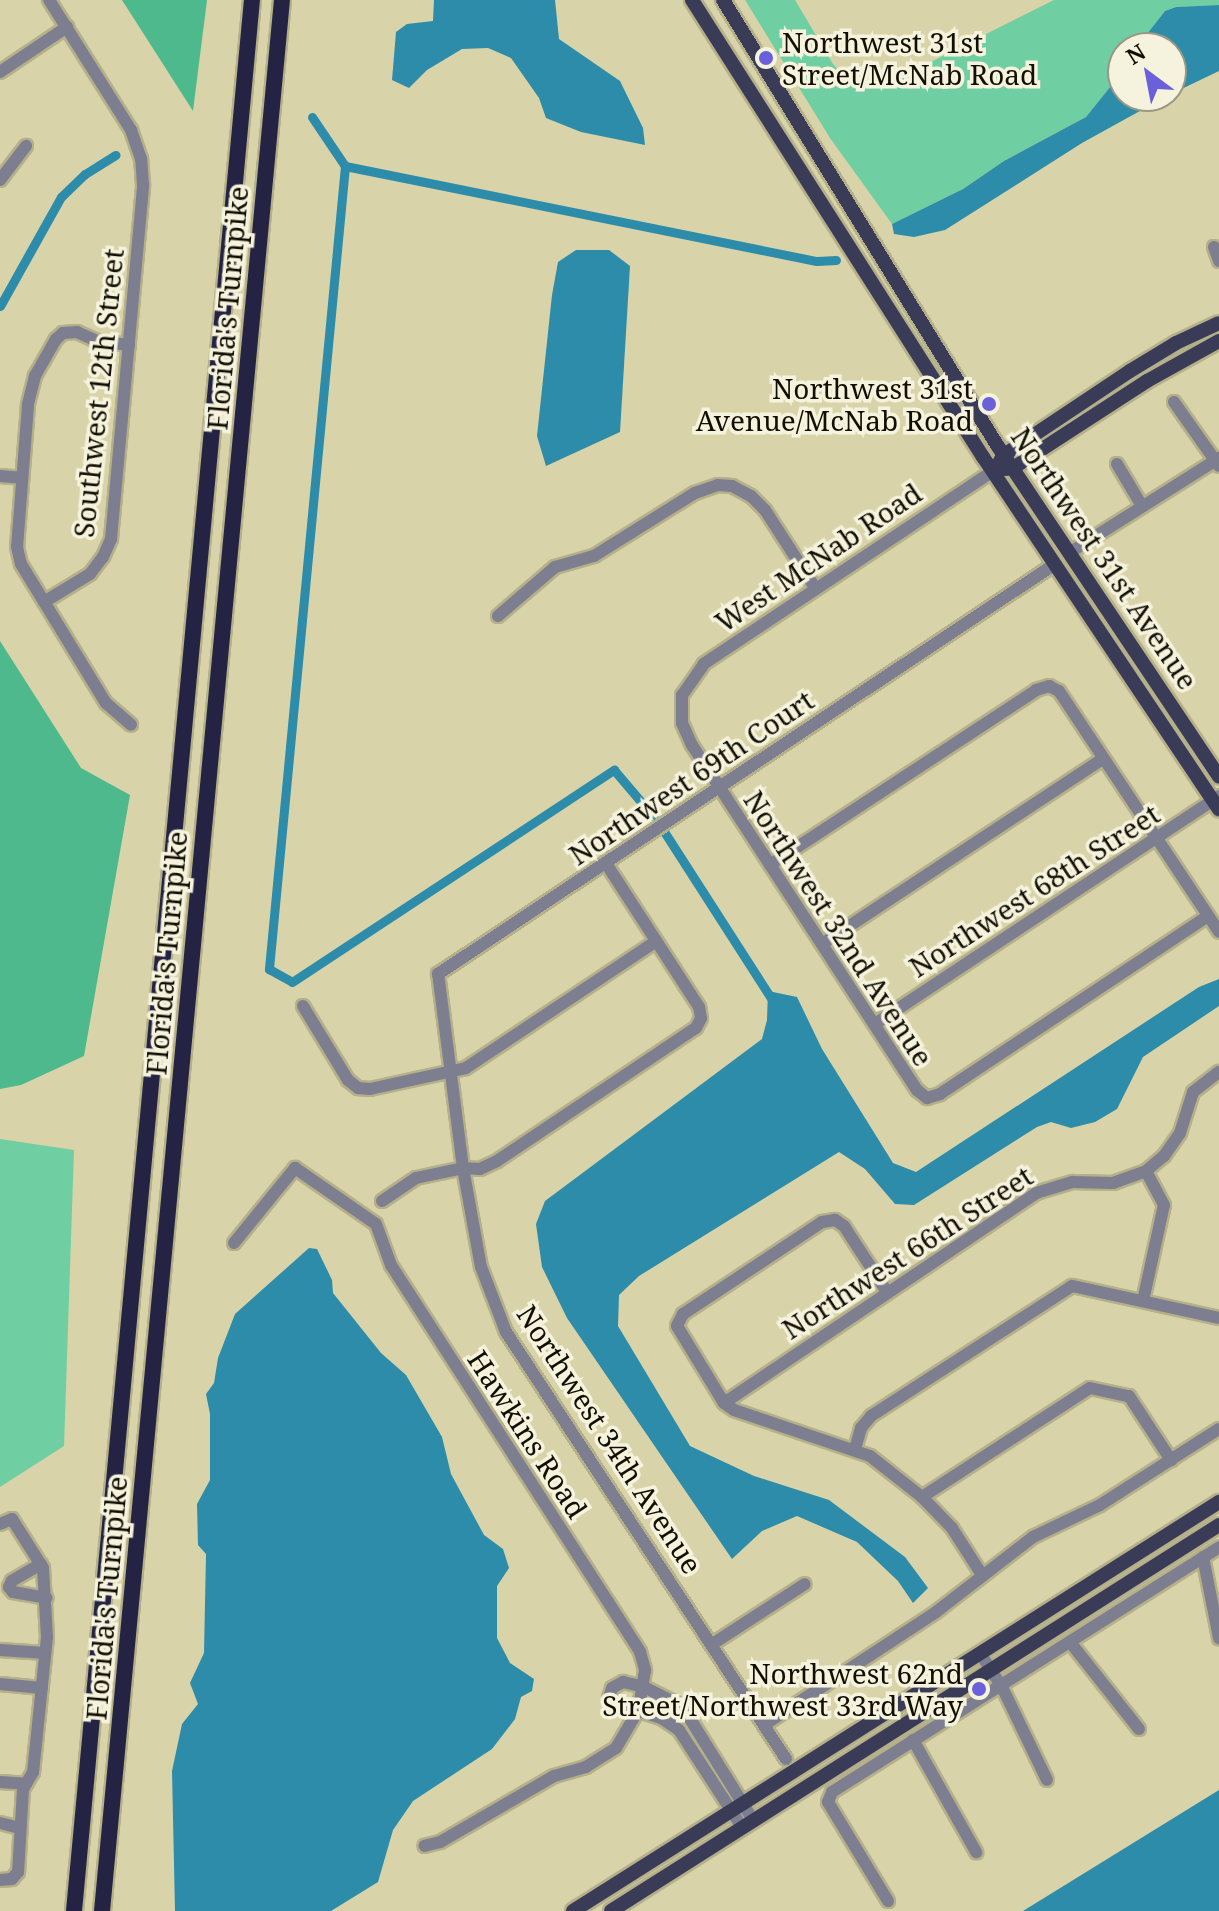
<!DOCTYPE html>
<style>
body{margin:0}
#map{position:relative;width:1219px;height:1911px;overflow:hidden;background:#d8d3a8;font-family:"Noto Serif",serif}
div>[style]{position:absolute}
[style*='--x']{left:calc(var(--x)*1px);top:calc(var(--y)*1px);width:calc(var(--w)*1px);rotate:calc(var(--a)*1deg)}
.green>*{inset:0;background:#70cea3}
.forest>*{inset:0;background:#4eb98c}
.water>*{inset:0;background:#2c8ca9}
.canal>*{height:9px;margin:-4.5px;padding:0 4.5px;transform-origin:4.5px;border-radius:4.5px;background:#2c8ca9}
.roads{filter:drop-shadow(2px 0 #b4b08a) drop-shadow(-2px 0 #b4b08a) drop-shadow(0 2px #b4b08a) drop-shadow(0 -2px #b4b08a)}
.minor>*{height:12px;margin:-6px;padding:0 6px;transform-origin:6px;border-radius:6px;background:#7d7e8f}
.major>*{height:14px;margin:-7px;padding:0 7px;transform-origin:7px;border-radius:7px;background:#3a3b57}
.highway>*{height:16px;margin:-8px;padding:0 8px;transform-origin:8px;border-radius:8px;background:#242343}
.dots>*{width:22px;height:22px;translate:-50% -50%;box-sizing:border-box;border:4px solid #f5f3dd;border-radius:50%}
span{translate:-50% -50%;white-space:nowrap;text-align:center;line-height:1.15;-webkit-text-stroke:7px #f5f3dd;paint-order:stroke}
.poi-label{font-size:28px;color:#110f02}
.left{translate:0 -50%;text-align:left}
.right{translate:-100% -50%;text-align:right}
.street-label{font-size:28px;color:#110f02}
.north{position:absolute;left:1107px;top:32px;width:80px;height:80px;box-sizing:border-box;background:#f5f3dd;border:2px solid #9a9885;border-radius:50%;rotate:328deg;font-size:22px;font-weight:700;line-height:32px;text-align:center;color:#110f02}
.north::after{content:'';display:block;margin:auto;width:28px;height:36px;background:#6a60da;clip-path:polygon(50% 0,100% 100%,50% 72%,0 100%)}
</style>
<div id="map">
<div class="green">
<div style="clip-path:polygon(745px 0,795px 0,833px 64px,857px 90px,891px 82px,1054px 0,1219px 0,1219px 5px,1176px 7px,1165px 11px,1136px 48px,1123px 48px,1123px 71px,1086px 117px,1004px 161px,963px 189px,892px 224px,830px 138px)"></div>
<div style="clip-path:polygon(0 1139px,74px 1150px,64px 1446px,0 1487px)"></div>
</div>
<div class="forest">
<div style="clip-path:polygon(122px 0,207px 0,193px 111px)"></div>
<div style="clip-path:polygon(0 641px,81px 768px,130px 795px,84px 1056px,21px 1085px,0 1089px)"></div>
</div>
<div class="water">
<div style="clip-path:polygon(434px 0,555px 0,559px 39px,620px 81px,643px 128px,645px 145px,581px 132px,546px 118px,539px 98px,511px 58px,488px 48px,462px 49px,427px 70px,409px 88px,392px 80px,396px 32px,407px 24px,433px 21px)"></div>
<div style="clip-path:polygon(1219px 5px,1219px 71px,1171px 94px,1171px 48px,1136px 48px,1165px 11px,1176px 7px)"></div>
<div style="clip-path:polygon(1123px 71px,1123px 96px,1167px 96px,1082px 143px,945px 230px,914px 237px,894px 234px,892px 224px,963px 189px,1004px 161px,1086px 117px)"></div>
<div style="clip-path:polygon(576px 250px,609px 250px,630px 266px,620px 432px,546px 466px,537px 436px,552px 295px,558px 262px)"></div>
<div style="clip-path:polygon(1219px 979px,1219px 1006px,1143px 1057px,1117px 1109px,1095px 1122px,1071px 1128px,1051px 1122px,1037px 1127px,914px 1205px,895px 1204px,865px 1169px,839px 1152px,639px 1276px,619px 1295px,618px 1326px,690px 1446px,754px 1476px,829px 1500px,905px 1557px,928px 1588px,913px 1603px,898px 1581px,857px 1542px,797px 1516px,762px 1531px,732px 1559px,567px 1318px,542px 1267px,536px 1224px,545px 1201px,762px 1039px,767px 1020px,768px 991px,797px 997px,822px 1049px,893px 1163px,916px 1172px,1199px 987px)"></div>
<div style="clip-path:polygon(309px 1248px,317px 1249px,332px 1280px,333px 1293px,381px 1353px,406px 1375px,442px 1437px,451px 1474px,484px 1535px,503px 1549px,509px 1568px,497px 1586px,497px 1638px,510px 1663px,534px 1679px,532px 1691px,521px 1697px,515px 1719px,492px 1749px,413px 1801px,393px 1830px,378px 1882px,331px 1911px,175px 1911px,172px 1771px,182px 1724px,198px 1704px,190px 1683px,204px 1653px,206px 1554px,198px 1545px,197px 1504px,210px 1480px,210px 1414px,206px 1394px,214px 1383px,218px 1358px,235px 1314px)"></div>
<div style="clip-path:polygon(1219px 1790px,1219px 1911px,1023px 1911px)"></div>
</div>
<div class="canal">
<div style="--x:312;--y:117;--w:59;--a:56"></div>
<div style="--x:345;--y:166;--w:481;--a:11.4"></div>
<div style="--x:817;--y:261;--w:19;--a:-3"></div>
<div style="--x:345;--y:166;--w:807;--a:95.41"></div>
<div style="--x:269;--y:969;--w:26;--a:29"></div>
<div style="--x:292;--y:982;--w:386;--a:-33.4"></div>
<div style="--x:614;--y:770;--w:62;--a:49.6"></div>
<div style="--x:0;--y:306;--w:125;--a:-60.8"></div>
<div style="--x:61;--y:197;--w:33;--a:-44"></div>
<div style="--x:85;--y:174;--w:36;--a:-32"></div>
<div style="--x:665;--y:833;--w:200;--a:57.3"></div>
</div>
<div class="roads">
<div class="minor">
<div style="--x:0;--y:72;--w:81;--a:-33.9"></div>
<div style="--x:0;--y:180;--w:43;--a:-52.6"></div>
<div style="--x:1214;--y:247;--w:15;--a:70"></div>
<div style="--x:129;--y:345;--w:32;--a:-173"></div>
<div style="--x:97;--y:341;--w:22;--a:-156"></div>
<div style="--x:77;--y:332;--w:14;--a:176"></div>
<div style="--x:63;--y:333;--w:9;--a:139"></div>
<div style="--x:56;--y:339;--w:43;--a:119.6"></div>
<div style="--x:35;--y:376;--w:30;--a:104"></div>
<div style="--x:28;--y:405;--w:142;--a:94.4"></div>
<div style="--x:17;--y:547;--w:17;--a:77"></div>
<div style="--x:21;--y:564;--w:163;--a:58.6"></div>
<div style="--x:106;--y:703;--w:33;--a:41"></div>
<div style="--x:1174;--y:402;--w:78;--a:54.9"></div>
<div style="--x:1117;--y:464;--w:49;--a:59.2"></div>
<div style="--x:993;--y:471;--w:348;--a:146.3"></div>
<div style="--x:704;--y:664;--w:38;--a:125"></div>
<div style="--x:682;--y:695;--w:28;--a:90"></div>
<div style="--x:682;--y:723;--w:24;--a:66"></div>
<div style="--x:692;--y:745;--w:412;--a:56.9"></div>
<div style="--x:917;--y:1090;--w:13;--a:39"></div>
<div style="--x:927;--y:1098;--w:14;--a:-17"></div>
<div style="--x:940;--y:1094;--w:322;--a:-33.6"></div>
<div style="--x:0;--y:476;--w:21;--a:5"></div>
<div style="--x:1069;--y:553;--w:178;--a:-32.3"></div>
<div style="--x:44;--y:602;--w:54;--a:-31.3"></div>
<div style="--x:90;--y:574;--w:21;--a:-53"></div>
<div style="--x:103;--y:557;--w:20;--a:-66"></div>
<div style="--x:111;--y:539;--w:355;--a:-84.8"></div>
<div style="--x:143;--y:185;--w:26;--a:-94"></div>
<div style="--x:141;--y:159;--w:31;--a:-109"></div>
<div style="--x:131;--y:130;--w:154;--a:-122.2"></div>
<div style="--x:498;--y:616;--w:75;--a:-40.7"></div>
<div style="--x:555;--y:567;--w:41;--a:-15.8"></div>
<div style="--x:594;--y:556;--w:119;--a:-32"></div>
<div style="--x:695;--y:493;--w:24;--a:-19"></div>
<div style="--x:718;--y:485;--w:14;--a:4"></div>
<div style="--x:732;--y:486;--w:21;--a:28"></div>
<div style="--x:751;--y:496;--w:20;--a:45"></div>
<div style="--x:765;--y:510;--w:94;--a:57.2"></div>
<div style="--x:770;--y:865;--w:318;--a:-33.3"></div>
<div style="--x:1036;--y:690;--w:14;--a:-17"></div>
<div style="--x:1049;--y:686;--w:11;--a:27"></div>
<div style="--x:1059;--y:691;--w:289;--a:56.4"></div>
<div style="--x:822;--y:944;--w:336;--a:-33.4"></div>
<div style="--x:303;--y:1006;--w:87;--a:58.7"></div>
<div style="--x:348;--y:1080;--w:13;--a:39"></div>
<div style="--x:358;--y:1088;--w:12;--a:5"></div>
<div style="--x:370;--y:1089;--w:98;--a:-12.3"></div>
<div style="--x:466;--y:1068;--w:227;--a:-33.7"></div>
<div style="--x:875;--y:1024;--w:413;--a:-33.5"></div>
<div style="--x:382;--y:1201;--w:41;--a:-34.1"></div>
<div style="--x:416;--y:1178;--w:48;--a:-12"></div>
<div style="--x:463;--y:1168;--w:17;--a:3"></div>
<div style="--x:480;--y:1169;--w:19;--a:-25"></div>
<div style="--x:497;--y:1161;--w:239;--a:-33.8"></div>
<div style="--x:696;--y:1028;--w:11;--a:-63"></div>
<div style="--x:701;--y:1018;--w:11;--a:-100"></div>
<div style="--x:699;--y:1007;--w:171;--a:-122.9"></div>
<div style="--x:234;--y:1243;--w:97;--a:-50.9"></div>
<div style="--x:295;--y:1168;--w:98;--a:34.7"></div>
<div style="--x:376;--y:1224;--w:44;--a:69.9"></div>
<div style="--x:391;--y:1265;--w:460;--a:57.2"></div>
<div style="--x:640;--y:1652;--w:19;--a:74"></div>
<div style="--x:645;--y:1670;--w:39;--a:99"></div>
<div style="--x:639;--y:1709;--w:45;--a:120.5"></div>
<div style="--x:616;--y:1748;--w:36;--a:148"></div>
<div style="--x:586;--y:1767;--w:33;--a:164"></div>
<div style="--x:554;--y:1776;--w:132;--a:149.9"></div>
<div style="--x:440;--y:1842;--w:16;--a:166"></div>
<div style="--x:887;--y:1292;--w:79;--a:-123.1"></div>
<div style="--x:844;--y:1226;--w:11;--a:-146"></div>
<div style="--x:835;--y:1220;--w:13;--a:171"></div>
<div style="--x:822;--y:1222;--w:167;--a:146.5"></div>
<div style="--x:683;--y:1314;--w:13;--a:117"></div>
<div style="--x:677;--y:1326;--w:90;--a:58.6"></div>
<div style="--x:724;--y:1403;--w:12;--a:35"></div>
<div style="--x:734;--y:1410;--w:144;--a:18.7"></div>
<div style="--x:870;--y:1456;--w:66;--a:38.3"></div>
<div style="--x:922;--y:1497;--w:43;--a:45.9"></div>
<div style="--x:952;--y:1528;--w:56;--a:57.4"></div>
<div style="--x:1143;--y:1301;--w:98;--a:-77.7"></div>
<div style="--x:1164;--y:1205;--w:38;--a:-118"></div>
<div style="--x:724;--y:1403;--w:376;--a:-33.9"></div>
<div style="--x:1036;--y:1193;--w:38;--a:-17"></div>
<div style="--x:1072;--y:1182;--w:41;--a:1.4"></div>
<div style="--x:1113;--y:1183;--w:35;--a:-20"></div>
<div style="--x:1146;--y:1171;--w:23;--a:-40"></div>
<div style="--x:1164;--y:1156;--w:28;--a:-55"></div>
<div style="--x:1180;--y:1133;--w:43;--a:-72.4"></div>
<div style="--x:1193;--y:1092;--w:33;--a:-38"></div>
<div style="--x:855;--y:1449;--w:22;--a:-74"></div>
<div style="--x:861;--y:1428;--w:16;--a:-50"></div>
<div style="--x:871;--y:1416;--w:239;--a:-32.9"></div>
<div style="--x:1072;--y:1286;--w:150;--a:12.3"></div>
<div style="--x:922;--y:1497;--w:200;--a:-33"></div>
<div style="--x:1090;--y:1388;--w:40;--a:12"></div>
<div style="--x:1129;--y:1396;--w:77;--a:56.7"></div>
<div style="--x:0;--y:1524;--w:13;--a:-23"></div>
<div style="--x:12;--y:1519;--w:58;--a:57.7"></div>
<div style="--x:43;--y:1568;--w:69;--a:86.7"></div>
<div style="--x:47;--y:1637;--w:136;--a:95.9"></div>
<div style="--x:33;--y:1772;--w:20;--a:120"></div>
<div style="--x:23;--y:1789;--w:83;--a:93.4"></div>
<div style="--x:18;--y:1872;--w:9;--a:131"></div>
<div style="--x:12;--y:1879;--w:12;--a:175"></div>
<div style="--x:1203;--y:1557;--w:83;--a:78.8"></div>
<div style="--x:41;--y:1564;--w:34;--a:150"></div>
<div style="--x:12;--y:1581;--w:7;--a:117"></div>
<div style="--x:9;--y:1587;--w:6;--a:51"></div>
<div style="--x:13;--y:1592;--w:34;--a:10"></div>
<div style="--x:1070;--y:1642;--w:111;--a:51.6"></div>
<div style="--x:714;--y:1643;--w:108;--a:-33"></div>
<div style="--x:0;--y:1650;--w:45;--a:3.8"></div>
<div style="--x:980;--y:1653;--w:40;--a:57.1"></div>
<div style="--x:1002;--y:1687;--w:103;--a:64.2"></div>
<div style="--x:0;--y:1684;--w:42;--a:5.4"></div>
<div style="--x:764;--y:1725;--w:206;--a:-33.3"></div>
<div style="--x:936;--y:1612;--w:123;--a:-37.7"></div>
<div style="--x:1033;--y:1537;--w:74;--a:-25.5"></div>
<div style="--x:1100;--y:1505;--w:141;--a:-32.6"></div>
<div style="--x:913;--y:1740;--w:129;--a:60.6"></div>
<div style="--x:786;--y:1759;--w:511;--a:-123.25"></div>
<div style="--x:506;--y:1332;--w:70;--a:-111"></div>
<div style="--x:481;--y:1267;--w:101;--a:-100.3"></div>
<div style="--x:463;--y:1168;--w:196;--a:-97.3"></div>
<div style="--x:438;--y:974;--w:741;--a:-33.6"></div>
<div style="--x:0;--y:1782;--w:26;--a:4"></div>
<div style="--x:0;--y:1823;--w:21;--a:14"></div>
<div style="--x:742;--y:1827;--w:116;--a:-123"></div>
<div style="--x:679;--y:1730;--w:22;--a:-146"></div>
<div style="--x:661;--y:1718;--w:49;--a:-162.3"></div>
<div style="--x:614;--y:1703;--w:7;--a:-135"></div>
<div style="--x:609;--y:1698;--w:10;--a:-73"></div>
<div style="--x:612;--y:1688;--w:13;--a:-29"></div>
<div style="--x:623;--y:1682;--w:22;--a:13"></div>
<div style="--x:644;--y:1687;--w:42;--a:26.6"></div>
<div style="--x:682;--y:1706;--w:134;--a:58.1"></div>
<div style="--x:888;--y:1901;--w:116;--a:-121.2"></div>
<div style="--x:828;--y:1802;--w:11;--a:-68"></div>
<div style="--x:832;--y:1792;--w:458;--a:-32.3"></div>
</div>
<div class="major">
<div style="--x:692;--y:0;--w:542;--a:57.51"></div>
<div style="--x:983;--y:457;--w:424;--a:56.2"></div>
<div style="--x:723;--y:0;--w:523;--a:58.38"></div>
<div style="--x:997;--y:445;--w:399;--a:56.2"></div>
<div style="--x:1000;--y:461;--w:7;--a:-56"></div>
<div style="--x:1004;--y:455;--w:151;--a:-33.7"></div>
<div style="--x:1130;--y:371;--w:54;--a:-31.3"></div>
<div style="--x:1176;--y:343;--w:47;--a:-24.9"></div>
<div style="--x:1005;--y:469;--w:8;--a:-7"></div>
<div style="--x:1013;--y:468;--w:160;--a:-33"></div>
<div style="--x:1147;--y:381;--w:82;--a:-29.1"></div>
<div style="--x:573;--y:1911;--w:765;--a:-32.34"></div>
<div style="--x:611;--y:1911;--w:720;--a:-32.41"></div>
</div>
<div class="highway">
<div style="--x:74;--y:1911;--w:1919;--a:-84.68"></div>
<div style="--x:102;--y:1911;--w:1919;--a:-84.62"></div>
</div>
</div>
<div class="dots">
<div style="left:766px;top:58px;background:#6a60da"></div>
<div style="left:989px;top:404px;background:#6a60da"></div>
<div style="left:979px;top:1689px;background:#6a60da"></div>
</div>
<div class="poi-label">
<span class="left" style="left:782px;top:58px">Northwest 31st<br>Street/McNab Road</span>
<span class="right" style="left:973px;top:404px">Northwest 31st<br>Avenue/McNab Road</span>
<span class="right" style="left:963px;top:1689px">Northwest 62nd<br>Street/Northwest 33rd Way</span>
</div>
<div class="street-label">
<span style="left:227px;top:308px;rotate:-85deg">Florida's Turnpike</span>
<span style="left:98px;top:393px;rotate:-84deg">Southwest 12th Street</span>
<span style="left:818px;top:557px;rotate:-34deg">West McNab Road</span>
<span style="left:1105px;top:558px;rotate:56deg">Northwest 31st Avenue</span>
<span style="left:691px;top:777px;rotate:-34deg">Northwest 69th Court</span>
<span style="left:1034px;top:890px;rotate:-33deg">Northwest 68th Street</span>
<span style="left:839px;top:928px;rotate:57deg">Northwest 32nd Avenue</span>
<span style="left:166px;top:953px;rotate:-85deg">Florida's Turnpike</span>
<span style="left:907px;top:1252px;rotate:-33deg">Northwest 66th Street</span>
<span style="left:528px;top:1434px;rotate:57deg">Hawkins Road</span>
<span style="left:610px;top:1439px;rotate:57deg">Northwest 34th Avenue</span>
<span style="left:106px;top:1598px;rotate:-85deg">Florida's Turnpike</span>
</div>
<div class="north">N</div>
</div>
